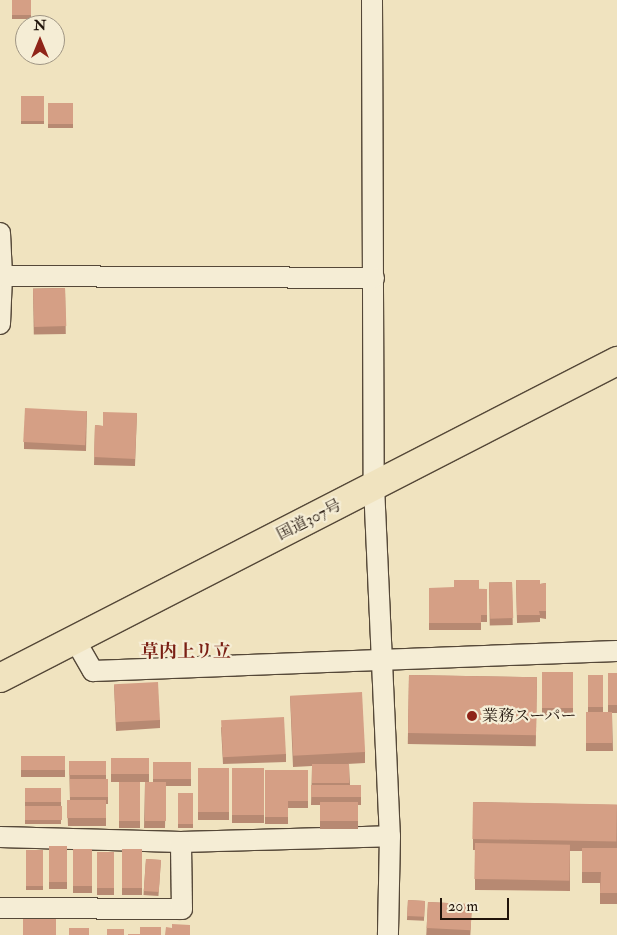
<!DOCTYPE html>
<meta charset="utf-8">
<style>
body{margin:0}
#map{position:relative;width:617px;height:935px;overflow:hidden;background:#f0e3bf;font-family:"IM FELL Double Pica","Noto Serif JP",serif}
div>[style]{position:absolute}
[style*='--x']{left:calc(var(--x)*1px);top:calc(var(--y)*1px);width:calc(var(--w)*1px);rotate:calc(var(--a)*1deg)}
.roads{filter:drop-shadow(1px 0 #554838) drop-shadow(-1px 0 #554838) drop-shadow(0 1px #554838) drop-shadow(0 -1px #554838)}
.street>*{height:20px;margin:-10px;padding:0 10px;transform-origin:10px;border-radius:10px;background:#f5edd5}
.highway>*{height:28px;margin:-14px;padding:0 14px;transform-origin:14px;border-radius:14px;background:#f0e3bf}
.wall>*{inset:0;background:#b78972;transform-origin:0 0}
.building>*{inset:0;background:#d59f85;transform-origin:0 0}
.dots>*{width:14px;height:14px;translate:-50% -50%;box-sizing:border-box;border:2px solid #f5edd5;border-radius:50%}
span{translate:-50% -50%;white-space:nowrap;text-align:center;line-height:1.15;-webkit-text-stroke:4.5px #f5edd5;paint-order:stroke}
.street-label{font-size:16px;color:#21140b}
.poi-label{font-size:16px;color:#21140b}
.left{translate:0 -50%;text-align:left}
.neighbourhood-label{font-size:18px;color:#7a1f14;font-weight:700}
.north{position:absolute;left:15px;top:15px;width:50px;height:50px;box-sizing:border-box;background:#f5edd5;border:1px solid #a09684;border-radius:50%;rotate:0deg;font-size:14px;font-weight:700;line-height:20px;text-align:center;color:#21140b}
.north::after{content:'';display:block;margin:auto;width:18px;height:22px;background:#8f2418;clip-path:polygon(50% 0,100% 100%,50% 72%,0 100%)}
.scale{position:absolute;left:440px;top:898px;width:69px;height:22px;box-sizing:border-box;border:2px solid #21140b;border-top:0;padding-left:6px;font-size:15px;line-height:18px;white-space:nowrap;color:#21140b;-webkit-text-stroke:4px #f5edd5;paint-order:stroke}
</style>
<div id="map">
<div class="roads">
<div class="street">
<div style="--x:372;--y:0;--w:486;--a:89.8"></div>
<div style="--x:374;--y:486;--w:350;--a:87.4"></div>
<div style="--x:390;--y:836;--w:99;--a:91.2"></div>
<div style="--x:0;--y:233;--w:43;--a:87.3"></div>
<div style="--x:2;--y:276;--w:48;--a:92.4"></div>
<div style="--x:2;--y:276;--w:372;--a:0.3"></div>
<div style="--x:75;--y:640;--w:36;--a:60"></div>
<div style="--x:93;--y:671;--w:524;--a:-2.19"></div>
<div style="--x:0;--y:837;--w:181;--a:1.6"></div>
<div style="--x:181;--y:842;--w:209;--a:-1.6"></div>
<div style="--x:0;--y:908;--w:182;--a:0.3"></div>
<div style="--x:182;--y:909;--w:67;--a:-90.9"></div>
</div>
<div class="highway">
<div style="--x:0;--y:678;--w:694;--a:-27.19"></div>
</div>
</div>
<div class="wall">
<div style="left:12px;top:0;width:19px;height:19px"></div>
<div style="left:21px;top:96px;width:23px;height:28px"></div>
<div style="left:73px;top:103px;width:25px;height:25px;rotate:90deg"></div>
<div style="left:65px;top:288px;width:46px;height:32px;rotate:89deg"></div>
<div style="clip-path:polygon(87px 411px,86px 451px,24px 449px,24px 442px)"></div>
<div style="clip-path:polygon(137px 413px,135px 466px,94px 465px,95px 425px,103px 426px)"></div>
<div style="clip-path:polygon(516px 580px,540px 584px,546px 583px,546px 619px,540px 618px,540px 622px,517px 623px)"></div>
<div style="left:512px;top:582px;width:43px;height:23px;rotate:89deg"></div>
<div style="clip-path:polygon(429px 588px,487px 589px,487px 622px,481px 622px,481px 630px,429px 630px)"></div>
<div style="left:542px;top:672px;width:31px;height:44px"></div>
<div style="clip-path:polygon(617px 673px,617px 713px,612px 713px,613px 751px,586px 751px,586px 712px,588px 712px,588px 675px,603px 675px,603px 712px,608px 712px,608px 674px)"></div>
<div style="left:409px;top:675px;width:128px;height:69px;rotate:1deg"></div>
<div style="clip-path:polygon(114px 685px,160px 720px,160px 728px,116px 731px)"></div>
<div style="clip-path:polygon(290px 696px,365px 752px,365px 763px,347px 764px,349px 764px,350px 785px,361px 785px,361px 805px,358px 805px,358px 829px,320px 829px,320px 805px,311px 805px,312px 766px,293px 767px)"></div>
<div style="clip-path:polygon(221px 727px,286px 754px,286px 762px,223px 764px)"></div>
<div style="left:21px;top:756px;width:44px;height:21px"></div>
<div style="clip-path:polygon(111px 758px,149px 758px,149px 782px,153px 782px,153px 762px,191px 762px,191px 786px,166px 786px,165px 828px,144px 828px,145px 782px,111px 782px)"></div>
<div style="clip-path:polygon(69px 761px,106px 761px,106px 779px,108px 779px,108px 804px,106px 804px,106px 826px,68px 826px,67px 801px,70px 801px)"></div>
<div style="left:198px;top:768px;width:31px;height:52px"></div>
<div style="left:232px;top:768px;width:32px;height:55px"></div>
<div style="clip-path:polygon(265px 770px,308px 770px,308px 808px,288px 808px,288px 824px,265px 824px)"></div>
<div style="left:119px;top:782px;width:21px;height:46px"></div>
<div style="left:25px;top:788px;width:36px;height:36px"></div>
<div style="left:178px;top:793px;width:15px;height:35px"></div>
<div style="clip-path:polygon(473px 802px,617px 805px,617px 904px,600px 904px,600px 883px,582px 883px,582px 851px,570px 851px,570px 891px,475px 890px,475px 850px,473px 850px)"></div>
<div style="left:49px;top:846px;width:18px;height:43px"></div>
<div style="left:73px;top:849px;width:19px;height:44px"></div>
<div style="left:122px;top:849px;width:20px;height:46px"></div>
<div style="left:26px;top:850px;width:17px;height:40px"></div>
<div style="left:97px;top:852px;width:17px;height:43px"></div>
<div style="left:146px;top:859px;width:15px;height:36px;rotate:4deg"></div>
<div style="left:408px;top:900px;width:17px;height:20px;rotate:3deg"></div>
<div style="left:428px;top:902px;width:44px;height:33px;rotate:3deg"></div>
</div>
<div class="building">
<div style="left:12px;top:0;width:19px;height:15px"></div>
<div style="left:21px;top:96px;width:23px;height:25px"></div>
<div style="left:73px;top:103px;width:21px;height:25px;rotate:90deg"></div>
<div style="left:65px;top:288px;width:38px;height:32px;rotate:88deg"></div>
<div style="left:25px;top:408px;width:62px;height:34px;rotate:3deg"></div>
<div style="clip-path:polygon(103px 412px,137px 413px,135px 459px,94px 457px,95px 425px,103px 426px)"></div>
<div style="clip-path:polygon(454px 580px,479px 580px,479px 589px,487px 589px,487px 615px,481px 615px,481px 623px,429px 623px,429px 588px,454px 587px)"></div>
<div style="clip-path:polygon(516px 580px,540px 580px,540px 584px,546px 583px,546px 611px,539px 611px,540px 615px,517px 615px)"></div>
<div style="left:512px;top:582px;width:36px;height:23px;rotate:88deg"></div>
<div style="left:542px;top:672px;width:31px;height:36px"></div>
<div style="left:617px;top:673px;width:32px;height:9px;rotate:90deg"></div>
<div style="left:409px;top:675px;width:128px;height:58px;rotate:1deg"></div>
<div style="left:588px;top:675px;width:15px;height:32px"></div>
<div style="left:158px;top:682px;width:38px;height:44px;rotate:87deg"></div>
<div style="left:362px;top:692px;width:60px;height:72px;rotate:87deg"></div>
<div style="left:586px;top:712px;width:26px;height:31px"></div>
<div style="left:284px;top:717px;width:37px;height:63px;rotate:87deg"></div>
<div style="left:21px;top:756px;width:44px;height:14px"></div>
<div style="left:111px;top:758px;width:38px;height:16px"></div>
<div style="left:69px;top:761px;width:37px;height:14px"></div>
<div style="left:153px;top:762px;width:38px;height:17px"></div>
<div style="left:312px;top:764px;width:37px;height:19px"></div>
<div style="left:198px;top:768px;width:31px;height:44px"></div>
<div style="left:232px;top:768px;width:32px;height:47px"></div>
<div style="clip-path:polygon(265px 770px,308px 770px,308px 801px,288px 801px,288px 817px,265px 817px)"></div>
<div style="left:70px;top:779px;width:38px;height:18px"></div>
<div style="left:119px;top:782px;width:21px;height:39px"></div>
<div style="left:145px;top:782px;width:21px;height:39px"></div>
<div style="left:361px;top:785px;width:12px;height:50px;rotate:90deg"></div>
<div style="left:25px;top:788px;width:36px;height:14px"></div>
<div style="left:178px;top:793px;width:15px;height:31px"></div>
<div style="left:106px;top:800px;width:18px;height:39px;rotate:90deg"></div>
<div style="left:320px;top:802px;width:38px;height:19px"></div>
<div style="left:473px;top:802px;width:144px;height:37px;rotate:1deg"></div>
<div style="left:25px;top:806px;width:37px;height:14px"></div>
<div style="left:475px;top:843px;width:95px;height:36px;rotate:1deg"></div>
<div style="left:49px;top:846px;width:18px;height:36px"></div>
<div style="clip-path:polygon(582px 848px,617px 848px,617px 893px,600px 893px,601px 872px,582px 872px)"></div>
<div style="left:73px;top:849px;width:19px;height:37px"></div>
<div style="left:122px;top:849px;width:20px;height:39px"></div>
<div style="left:26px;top:850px;width:17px;height:36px"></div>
<div style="left:97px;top:852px;width:17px;height:36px"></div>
<div style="left:146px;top:859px;width:15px;height:32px;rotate:4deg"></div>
<div style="left:408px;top:900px;width:17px;height:16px;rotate:3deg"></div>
<div style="left:428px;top:902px;width:44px;height:26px;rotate:3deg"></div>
<div style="left:23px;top:919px;width:33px;height:16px"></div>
<div style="clip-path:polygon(172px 924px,190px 925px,190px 935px,165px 935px,166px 927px,172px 928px)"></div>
<div style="clip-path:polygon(140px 927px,161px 927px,161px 935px,128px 935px,128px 934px,140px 934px)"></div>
<div style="left:69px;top:928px;width:20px;height:7px"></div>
<div style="left:107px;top:929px;width:17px;height:6px"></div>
</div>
<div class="dots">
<div style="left:472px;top:716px;background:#8f2418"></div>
</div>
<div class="street-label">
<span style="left:309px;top:520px;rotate:-27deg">国道307号</span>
</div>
<div class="poi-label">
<span class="left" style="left:482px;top:716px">業務スーパー</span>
</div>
<div class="neighbourhood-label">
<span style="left:186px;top:652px">草内上リ立</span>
</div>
<div class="north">N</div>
<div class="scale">20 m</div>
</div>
